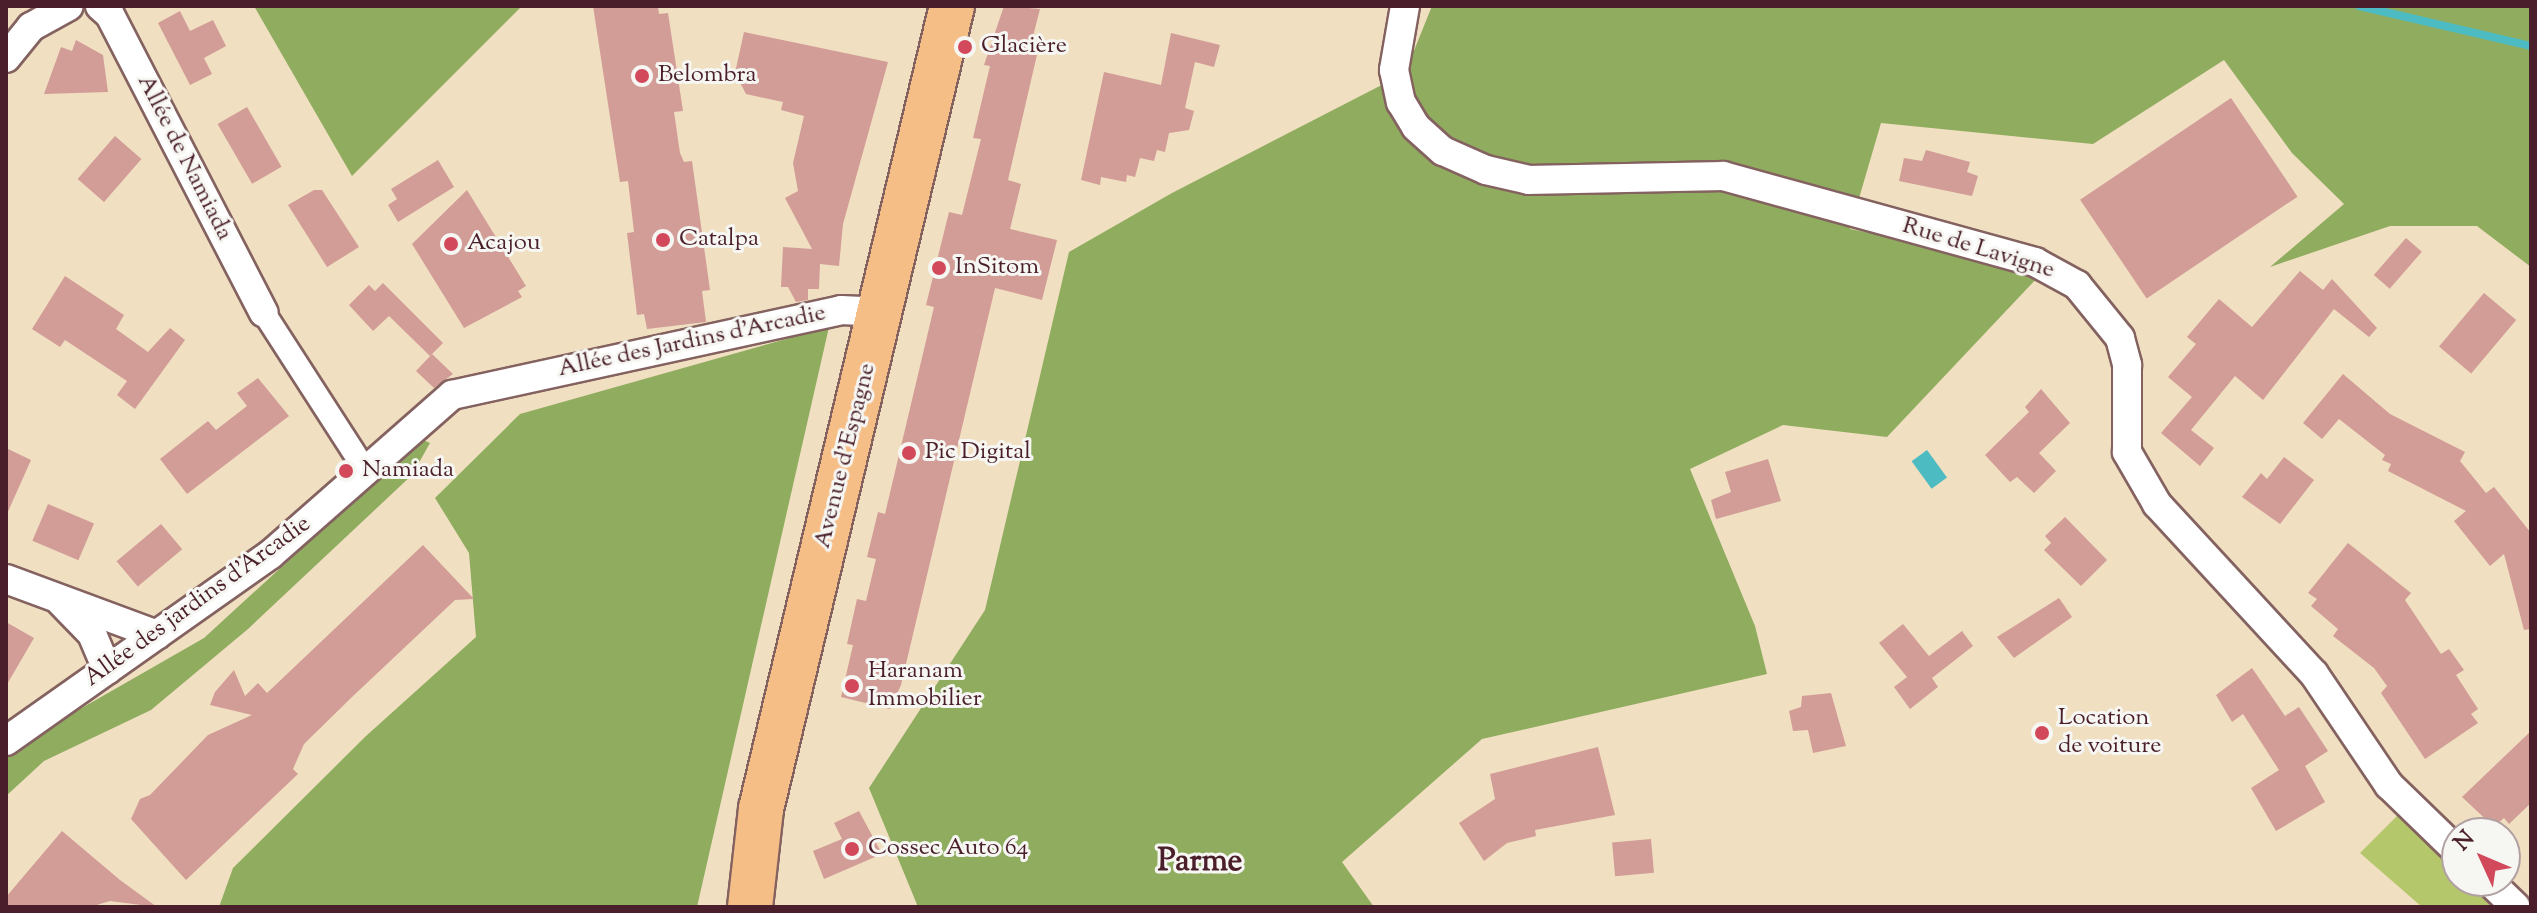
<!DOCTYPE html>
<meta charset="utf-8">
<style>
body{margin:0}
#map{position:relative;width:2537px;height:913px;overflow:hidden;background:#f0dfc1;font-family:"Sorts Mill Goudy",serif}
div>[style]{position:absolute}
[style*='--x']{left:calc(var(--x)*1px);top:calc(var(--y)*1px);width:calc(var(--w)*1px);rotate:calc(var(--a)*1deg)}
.green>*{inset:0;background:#b4c76b}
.forest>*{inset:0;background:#8fac5f}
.water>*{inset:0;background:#4cbbc2;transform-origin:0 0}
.stream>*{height:8px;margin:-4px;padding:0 4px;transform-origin:4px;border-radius:4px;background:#4cbbc2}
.building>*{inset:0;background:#d29c97;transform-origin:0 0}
.roads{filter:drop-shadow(2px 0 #846260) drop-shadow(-2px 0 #846260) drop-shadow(0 2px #846260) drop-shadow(0 -2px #846260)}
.pedestrian>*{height:22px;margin:-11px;padding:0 11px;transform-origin:11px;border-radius:11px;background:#fff}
.minor>*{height:28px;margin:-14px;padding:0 14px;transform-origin:14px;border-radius:14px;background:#fff}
.primary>*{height:44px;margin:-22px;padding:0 22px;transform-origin:22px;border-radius:22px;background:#f6be87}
.dots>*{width:22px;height:22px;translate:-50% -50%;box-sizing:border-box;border:4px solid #f6f6f2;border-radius:50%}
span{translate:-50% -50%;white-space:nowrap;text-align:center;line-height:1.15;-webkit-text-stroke:6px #f6f6f2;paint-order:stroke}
.poi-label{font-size:24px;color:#4a1f2b}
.left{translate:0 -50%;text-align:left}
.street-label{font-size:24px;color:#4a1f2b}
.district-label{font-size:32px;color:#4a1f2b;font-weight:700}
.frame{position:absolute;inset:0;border:8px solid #4a1f2b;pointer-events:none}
.north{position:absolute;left:2441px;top:817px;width:80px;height:80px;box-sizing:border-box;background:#f6f6f2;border:2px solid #b1a0a2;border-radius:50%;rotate:314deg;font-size:22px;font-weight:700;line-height:32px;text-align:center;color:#4a1f2b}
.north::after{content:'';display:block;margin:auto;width:28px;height:36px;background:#d1495b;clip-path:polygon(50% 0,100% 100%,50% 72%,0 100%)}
</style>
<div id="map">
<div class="green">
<div style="clip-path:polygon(2398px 815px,2457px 872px,2457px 881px,2466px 881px,2492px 907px,2422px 907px,2360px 853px)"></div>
</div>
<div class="forest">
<div style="clip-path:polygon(254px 6px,522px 6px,352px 176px)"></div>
<div style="clip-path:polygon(1432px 6px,2531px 6px,2531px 267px,2477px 226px,2390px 226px,2270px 267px,2344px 204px,2292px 153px,2224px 60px,2093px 144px,1881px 123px,1850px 229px,1970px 253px,2039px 276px,1887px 437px,1783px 425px,1690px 469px,1755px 626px,1767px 674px,1482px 739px,1342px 862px,1374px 907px,918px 907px,869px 788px,985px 610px,1069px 252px,1172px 193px,1405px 73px)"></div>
<div style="clip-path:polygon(829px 327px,697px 907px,219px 907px,233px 868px,366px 736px,476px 637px,469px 553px,435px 498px,520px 414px)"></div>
<div style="clip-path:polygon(421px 439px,430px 443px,412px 475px,248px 629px,151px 710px,44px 761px,6px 796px,6px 734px,33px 736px,204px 638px)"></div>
</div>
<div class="water">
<div style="left:1927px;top:450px;width:34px;height:19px;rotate:54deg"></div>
</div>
<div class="stream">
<div style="--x:2359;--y:6;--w:177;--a:13.1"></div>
</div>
<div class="building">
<div style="clip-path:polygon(593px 6px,658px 6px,659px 14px,668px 13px,683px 111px,674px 112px,680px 153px,684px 162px,692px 161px,710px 290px,702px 291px,706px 322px,647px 329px,644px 314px,637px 315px,627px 233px,634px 232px,628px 181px,620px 182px)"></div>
<div style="clip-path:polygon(1004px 6px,1040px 9px,1031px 44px,1039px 46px,1008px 180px,1021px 184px,1010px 229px,1057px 240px,1042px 300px,995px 288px,901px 685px,890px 709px,841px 697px,853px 645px,847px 644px,857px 599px,866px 601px,876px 559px,867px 557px,878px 512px,885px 514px,934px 307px,926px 305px,949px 212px,962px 215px,981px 139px,973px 138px,990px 66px,984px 65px)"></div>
<div style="clip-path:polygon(180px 11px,190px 31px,213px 20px,226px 46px,204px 58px,212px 74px,190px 85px,158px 23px)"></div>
<div style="clip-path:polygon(744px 32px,888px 62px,843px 224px,839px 266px,820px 264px,819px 289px,808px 289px,808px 300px,796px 302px,788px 287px,781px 287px,783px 247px,812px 249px,785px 198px,798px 191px,793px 163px,804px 116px,781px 110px,783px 102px,746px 94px,735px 73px)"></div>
<div style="clip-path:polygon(1171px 33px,1220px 45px,1214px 67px,1195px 62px,1185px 108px,1194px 111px,1189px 130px,1169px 133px,1165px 152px,1157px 150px,1154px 161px,1140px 158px,1135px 177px,1127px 175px,1126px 182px,1101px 177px,1100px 185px,1081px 180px,1104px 72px,1161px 85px)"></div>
<div style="clip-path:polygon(76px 40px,103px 55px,108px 92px,44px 94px,61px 47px,72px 51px)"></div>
<div style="left:2231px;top:98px;width:119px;height:182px;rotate:56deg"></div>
<div style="left:247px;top:107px;width:69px;height:34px;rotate:60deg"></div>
<div style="left:115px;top:136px;width:35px;height:57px;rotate:41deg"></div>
<div style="clip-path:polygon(1926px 150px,1970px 162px,1967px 172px,1978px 176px,1972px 196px,1899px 181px,1904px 158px,1922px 161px)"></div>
<div style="clip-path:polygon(438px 160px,454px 187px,398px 222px,388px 205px,397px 199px,391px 189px)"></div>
<div style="clip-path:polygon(314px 190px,322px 190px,359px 247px,327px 267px,288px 205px)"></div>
<div style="clip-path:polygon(467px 190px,526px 286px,518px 291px,522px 297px,464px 328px,412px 244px)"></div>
<div style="left:2406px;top:238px;width:21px;height:49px;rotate:41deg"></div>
<div style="clip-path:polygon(2300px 271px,2323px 290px,2332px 279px,2377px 328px,2369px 337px,2334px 309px,2263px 400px,2235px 376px,2191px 430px,2214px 448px,2200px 466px,2161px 433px,2192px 397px,2168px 377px,2196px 344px,2187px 337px,2219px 299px,2252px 327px)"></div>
<div style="clip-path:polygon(65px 276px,124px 315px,116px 329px,148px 352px,170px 328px,185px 340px,135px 409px,117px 395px,127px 381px,65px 340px,60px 347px,32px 329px)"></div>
<div style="clip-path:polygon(383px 283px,443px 343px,430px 356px,389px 316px,373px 331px,349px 305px,369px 285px,375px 291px)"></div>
<div style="left:2484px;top:293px;width:42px;height:70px;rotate:40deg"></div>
<div style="clip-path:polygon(432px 354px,453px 374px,434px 388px,416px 371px)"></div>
<div style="clip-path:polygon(2343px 374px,2390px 414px,2465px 452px,2460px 461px,2486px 493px,2494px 487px,2531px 533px,2531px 629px,2524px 630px,2504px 554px,2490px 566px,2454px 521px,2466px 511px,2388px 471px,2391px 464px,2382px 460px,2385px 455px,2339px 419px,2322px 439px,2303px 423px)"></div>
<div style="clip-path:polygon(258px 378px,289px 416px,187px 494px,160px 459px,208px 421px,216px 430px,247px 406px,237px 393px)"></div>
<div style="clip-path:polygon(2041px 389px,2070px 423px,2039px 453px,2056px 471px,2034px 493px,2017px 477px,2010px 482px,1985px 455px,2029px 412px,2025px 407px)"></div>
<div style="clip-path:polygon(6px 448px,31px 460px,6px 516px)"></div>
<div style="clip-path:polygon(2284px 457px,2314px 480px,2280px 524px,2242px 497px,2261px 473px,2267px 479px)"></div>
<div style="clip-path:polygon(1768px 459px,1781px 501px,1716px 519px,1711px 500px,1731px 492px,1725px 472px)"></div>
<div style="left:48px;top:504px;width:50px;height:40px;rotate:23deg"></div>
<div style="clip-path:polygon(2065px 517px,2107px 560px,2081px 586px,2044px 550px,2051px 543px,2045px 536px)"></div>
<div style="left:161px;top:524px;width:33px;height:58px;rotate:50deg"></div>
<div style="clip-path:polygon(2348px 543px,2411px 593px,2405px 600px,2441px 654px,2449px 649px,2464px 670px,2456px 675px,2478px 709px,2471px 714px,2478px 723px,2425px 759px,2381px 693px,2387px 686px,2374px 668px,2333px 636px,2338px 629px,2311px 606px,2317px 599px,2308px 593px)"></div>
<div style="clip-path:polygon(423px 545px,474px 599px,455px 600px,352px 697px,304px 744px,293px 769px,298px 774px,186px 880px,131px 819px,140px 799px,150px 795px,208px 735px,252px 715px,210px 705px,215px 692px,234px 670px,245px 696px,258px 683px,267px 693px)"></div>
<div style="clip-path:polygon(2059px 598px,2072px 617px,2014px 658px,1997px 637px)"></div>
<div style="clip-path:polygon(6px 622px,34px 638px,6px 686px)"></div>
<div style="clip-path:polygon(1903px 624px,1929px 656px,1962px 631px,1973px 646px,1932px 678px,1938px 687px,1910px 709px,1894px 687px,1907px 677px,1879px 643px)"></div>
<div style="clip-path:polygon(2252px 668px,2285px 716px,2299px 707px,2328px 751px,2305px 766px,2325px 802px,2276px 831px,2251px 788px,2279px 770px,2243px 714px,2232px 722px,2216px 695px)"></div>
<div style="clip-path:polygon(1831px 693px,1846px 746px,1813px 753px,1808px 730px,1793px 731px,1789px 711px,1801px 707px,1802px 696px)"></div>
<div style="clip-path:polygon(2531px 731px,2531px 803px,2509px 824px,2504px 818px,2494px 827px,2462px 797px)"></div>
<div style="clip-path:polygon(1598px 747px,1615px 815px,1535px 830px,1536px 836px,1507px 843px,1484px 861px,1459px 823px,1495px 799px,1490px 774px)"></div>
<div style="clip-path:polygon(859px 811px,882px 854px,824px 879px,813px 851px,842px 839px,834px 823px)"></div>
<div style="clip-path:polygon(62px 831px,120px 880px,157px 907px,110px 901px,90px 907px,6px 907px,6px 897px)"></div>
<div style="left:1651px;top:839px;width:34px;height:39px;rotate:85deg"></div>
</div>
<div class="roads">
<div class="pedestrian">
<div style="--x:264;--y:313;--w:188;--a:57.2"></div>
</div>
<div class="minor">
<div style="--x:100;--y:6;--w:13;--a:42"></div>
<div style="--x:110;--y:15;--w:335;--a:62.7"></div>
<div style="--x:1405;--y:6;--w:65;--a:99.8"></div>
<div style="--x:1394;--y:70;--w:33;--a:78"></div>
<div style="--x:1401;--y:102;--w:29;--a:59"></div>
<div style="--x:1416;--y:127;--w:36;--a:42"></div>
<div style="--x:1443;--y:151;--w:47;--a:23.8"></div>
<div style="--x:1486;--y:170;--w:44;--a:13.1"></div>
<div style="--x:1529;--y:180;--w:194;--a:-1.2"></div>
<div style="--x:1723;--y:176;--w:324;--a:15.4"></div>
<div style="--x:2035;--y:262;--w:48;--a:28.7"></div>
<div style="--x:2077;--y:285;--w:68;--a:50.9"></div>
<div style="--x:2120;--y:338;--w:28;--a:75"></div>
<div style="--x:2127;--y:365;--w:87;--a:90"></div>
<div style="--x:2127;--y:452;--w:60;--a:60"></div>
<div style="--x:2157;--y:504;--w:231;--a:47.3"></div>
<div style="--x:2314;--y:674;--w:134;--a:56"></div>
<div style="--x:2389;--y:785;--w:95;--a:44.1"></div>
<div style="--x:6;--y:58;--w:40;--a:-51"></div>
<div style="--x:31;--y:27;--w:43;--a:-28.9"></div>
<div style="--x:6;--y:579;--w:161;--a:20.3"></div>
<div style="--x:61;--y:602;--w:45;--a:45.9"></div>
<div style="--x:92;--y:634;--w:39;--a:67"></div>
<div style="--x:6;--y:741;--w:324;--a:-35.2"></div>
<div style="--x:271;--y:554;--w:241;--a:-41.3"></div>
<div style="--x:452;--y:395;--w:398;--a:-12.3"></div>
<div style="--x:841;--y:310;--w:42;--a:2.7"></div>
<div style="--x:2489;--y:881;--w:37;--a:44"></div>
</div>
<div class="primary">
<div style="--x:750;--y:907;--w:99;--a:-83.6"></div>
<div style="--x:761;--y:809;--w:825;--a:-76.62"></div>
</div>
</div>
<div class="dots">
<div style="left:965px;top:47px;background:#d1495b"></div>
<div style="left:642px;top:76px;background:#d1495b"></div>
<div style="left:663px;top:240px;background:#d1495b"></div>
<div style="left:451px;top:244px;background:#d1495b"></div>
<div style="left:939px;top:268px;background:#d1495b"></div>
<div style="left:909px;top:453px;background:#d1495b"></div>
<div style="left:346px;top:471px;background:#d1495b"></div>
<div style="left:852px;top:686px;background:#d1495b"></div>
<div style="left:2042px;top:733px;background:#d1495b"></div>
<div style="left:852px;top:849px;background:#d1495b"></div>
</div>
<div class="poi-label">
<span class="left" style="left:981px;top:47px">Glacière</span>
<span class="left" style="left:658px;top:76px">Belombra</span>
<span class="left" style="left:679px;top:240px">Catalpa</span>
<span class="left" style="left:467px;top:244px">Acajou</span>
<span class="left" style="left:955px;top:268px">InSitom</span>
<span class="left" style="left:925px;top:453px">Pic Digital</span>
<span class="left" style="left:362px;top:471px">Namiada</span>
<span class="left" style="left:868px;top:686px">Haranam<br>Immobilier</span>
<span class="left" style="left:2058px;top:733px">Location<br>de voiture</span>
<span class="left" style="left:868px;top:849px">Cossec Auto 64</span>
</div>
<div class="street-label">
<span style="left:184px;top:158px;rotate:63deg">Allée de Namiada</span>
<span style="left:1978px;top:249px;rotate:17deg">Rue de Lavigne</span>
<span style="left:692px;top:342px;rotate:-12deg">Allée des Jardins d'Arcadie</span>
<span style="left:846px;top:456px;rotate:-76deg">Avenue d'Espagne</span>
<span style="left:198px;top:602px;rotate:-36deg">Allée des jardins d'Arcadie</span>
</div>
<div class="district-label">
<span style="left:1200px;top:862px">Parme</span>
</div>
<div class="frame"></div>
<div class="north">N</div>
</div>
